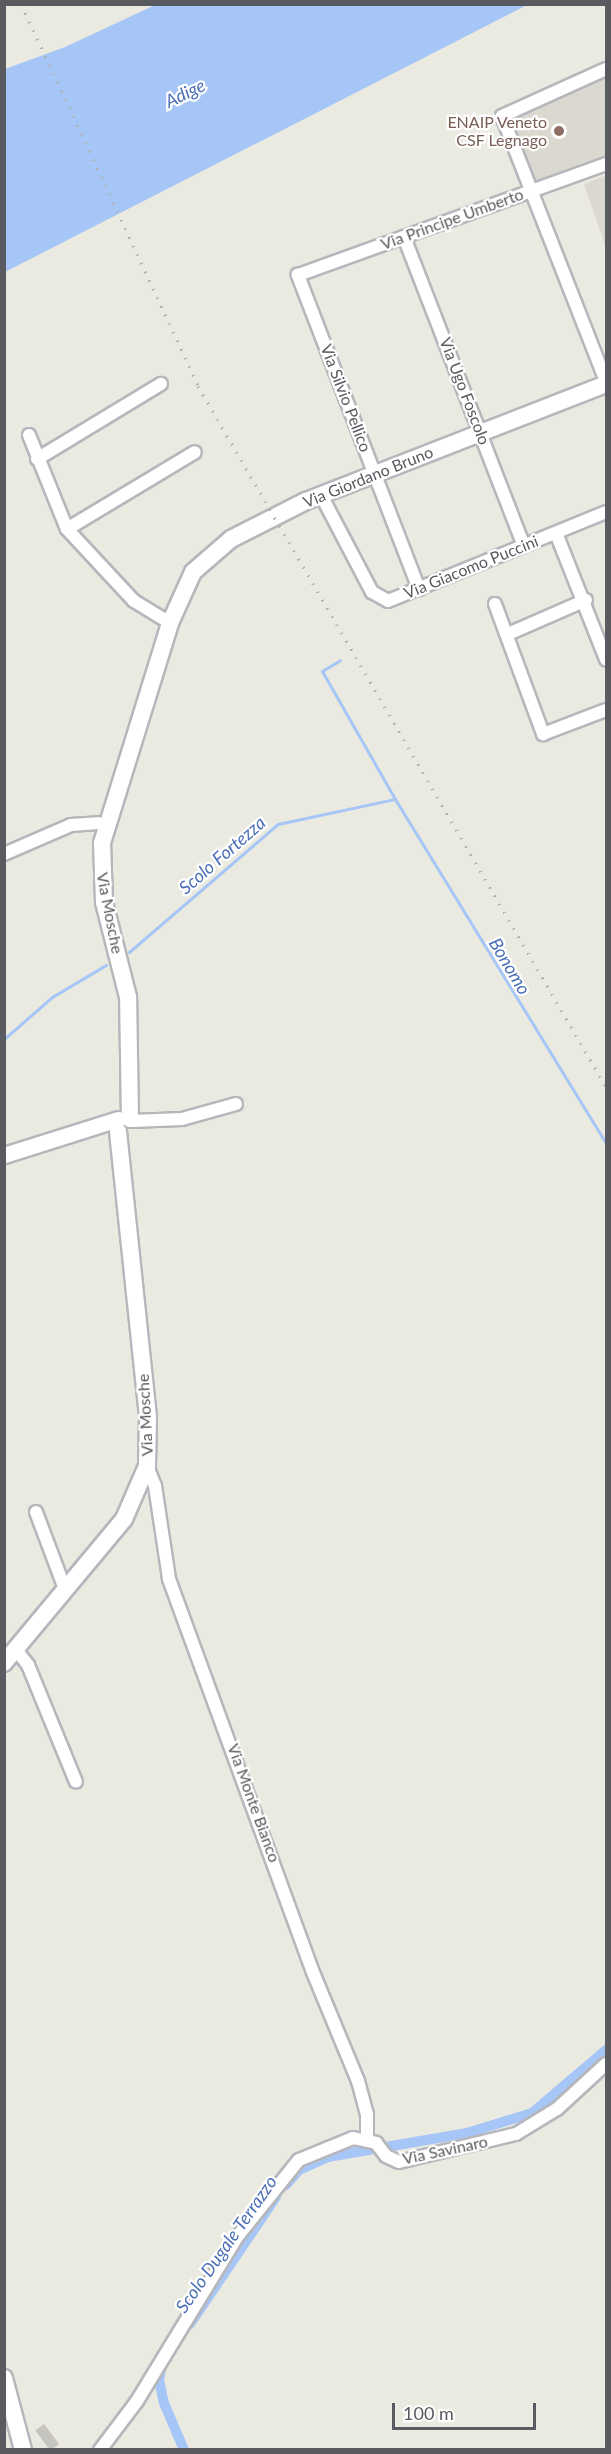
<!DOCTYPE html>
<style>
body{margin:0}
#map{position:relative;width:611px;height:2454px;overflow:hidden;background:#ebeae1;font-family:Lato,sans-serif}
div>[style]{position:absolute}
[style*='--x']{left:calc(var(--x)*1px);top:calc(var(--y)*1px);width:calc(var(--w)*1px);rotate:calc(var(--a)*1deg)}
.education>*{inset:0;background:#dbd9cf}
.water>*{inset:0;background:#a5c6f7}
.stream>*{height:3px;margin:-1.5px;padding:0 1.5px;transform-origin:1.5px;border-radius:1.5px;background:#a5c6f7}
.canal>*{height:10px;margin:-5px;padding:0 5px;transform-origin:5px;border-radius:5px;background:#a5c6f7}
.building>*{inset:0;background:#c6c4be;transform-origin:0 0}
.roads{filter:drop-shadow(2px 0 #b6b7bc) drop-shadow(-2px 0 #b6b7bc) drop-shadow(0 2px #b6b7bc) drop-shadow(0 -2px #b6b7bc)}
.minor>*{height:12px;margin:-6px;padding:0 6px;transform-origin:6px;border-radius:6px;background:#fff}
.tertiary>*{height:15px;margin:-7.5px;padding:0 7.5px;transform-origin:7.5px;border-radius:7.5px;background:#fff}
.secondary>*{height:16px;margin:-8px;padding:0 8px;transform-origin:8px;border-radius:8px;background:#fff}
.rail>*{height:3px;margin-top:-1.5px;transform-origin:0;background:repeating-linear-gradient(90deg,#b1b2b2 0 1.5px,transparent 0 9.5px)}
.dots>*{width:16px;height:16px;translate:-50% -50%;box-sizing:border-box;border:3px solid #fff;border-radius:50%}
span{translate:-50% -50%;white-space:nowrap;text-align:center;line-height:1.15;-webkit-text-stroke:4.5px #fff;paint-order:stroke}
.education-label{font-size:16px;color:#785e54}
.right{translate:-100% -50%;text-align:right}
.street-label{font-size:16px;color:#595b60}
.water-label{font-size:18px;color:#4b6fb7;font-style:italic}
.frame{position:absolute;inset:0;border:6px solid #595b60;pointer-events:none}
.scale{position:absolute;left:392px;top:2403px;width:144px;height:27px;box-sizing:border-box;border:3px solid #595b60;border-top:0;padding-left:8px;font-size:18px;line-height:21px;white-space:nowrap;color:#595b60;-webkit-text-stroke:4px #fff;paint-order:stroke}
</style>
<div id="map">
<div class="education">
<div style="clip-path:polygon(606px 70px,606px 158px,533px 185px,516px 140px,514px 123px,520px 113px)"></div>
<div style="clip-path:polygon(606px 175px,606px 248px,584px 184px)"></div>
</div>
<div class="water">
<div style="clip-path:polygon(155px 5px,155px 4px,527px 5px,5px 272px,5px 69px,65px 47px)"></div>
</div>
<div class="stream">
<div style="--x:395;--y:799;--w:404;--a:58.5"></div>
<div style="--x:129;--y:952;--w:196;--a:-40.7"></div>
<div style="--x:278;--y:824;--w:120;--a:-12.1"></div>
<div style="--x:395;--y:799;--w:147;--a:-119.7"></div>
<div style="--x:322;--y:671;--w:21;--a:-31"></div>
<div style="--x:4;--y:1039;--w:64;--a:-41.2"></div>
<div style="--x:52;--y:997;--w:63;--a:-30.7"></div>
</div>
<div class="canal">
<div style="--x:286;--y:2185;--w:20;--a:-49"></div>
<div style="--x:299;--y:2170;--w:32;--a:-24"></div>
<div style="--x:328;--y:2157;--w:141;--a:-9.8"></div>
<div style="--x:467;--y:2133;--w:68;--a:-17.1"></div>
<div style="--x:532;--y:2113;--w:97;--a:-40.4"></div>
<div style="--x:190;--y:2324;--w:153;--a:-55.9"></div>
<div style="--x:162;--y:2363;--w:17;--a:100"></div>
<div style="--x:159;--y:2380;--w:24;--a:78"></div>
<div style="--x:164;--y:2403;--w:51;--a:66.9"></div>
</div>
<div class="building">
<div style="left:44px;top:2424px;width:25px;height:11px;rotate:53deg"></div>
</div>
<div class="roads">
<div class="minor">
<div style="--x:606;--y:69;--w:114;--a:155.7"></div>
<div style="--x:502;--y:116;--w:285;--a:68.6"></div>
<div style="--x:404;--y:237;--w:331;--a:68.8"></div>
<div style="--x:29;--y:435;--w:101;--a:68"></div>
<div style="--x:67;--y:529;--w:98;--a:47.1"></div>
<div style="--x:134;--y:601;--w:42;--a:31.4"></div>
<div style="--x:37;--y:459;--w:145;--a:-31.2"></div>
<div style="--x:321;--y:495;--w:110;--a:62.3"></div>
<div style="--x:372;--y:592;--w:18;--a:29"></div>
<div style="--x:388;--y:601;--w:235;--a:-22.2"></div>
<div style="--x:67;--y:529;--w:149;--a:-31"></div>
<div style="--x:556;--y:533;--w:136;--a:68.4"></div>
<div style="--x:419;--y:589;--w:337;--a:-111.1"></div>
<div style="--x:298;--y:275;--w:327;--a:-19.8"></div>
<div style="--x:495;--y:604;--w:139;--a:69.7"></div>
<div style="--x:543;--y:734;--w:67;--a:-20.9"></div>
<div style="--x:508;--y:634;--w:85;--a:-23.6"></div>
<div style="--x:4;--y:854;--w:73;--a:-23.4"></div>
<div style="--x:71;--y:825;--w:27;--a:-4"></div>
<div style="--x:132;--y:1121;--w:50;--a:-2.3"></div>
<div style="--x:182;--y:1119;--w:56;--a:-15.5"></div>
<div style="--x:147;--y:1466;--w:22;--a:68"></div>
<div style="--x:155;--y:1486;--w:94;--a:81.4"></div>
<div style="--x:169;--y:1579;--w:416;--a:69.9"></div>
<div style="--x:312;--y:1970;--w:120;--a:67.5"></div>
<div style="--x:358;--y:2081;--w:34;--a:75"></div>
<div style="--x:367;--y:2114;--w:24;--a:90"></div>
<div style="--x:36;--y:1512;--w:82;--a:69.4"></div>
<div style="--x:16;--y:1650;--w:19;--a:51"></div>
<div style="--x:28;--y:1665;--w:126;--a:67.7"></div>
<div style="--x:100;--y:2450;--w:61;--a:-52.9"></div>
<div style="--x:137;--y:2401;--w:192;--a:-58.6"></div>
<div style="--x:237;--y:2237;--w:99;--a:-51.2"></div>
<div style="--x:299;--y:2160;--w:58;--a:-22.2"></div>
<div style="--x:353;--y:2138;--w:24;--a:12"></div>
<div style="--x:376;--y:2143;--w:16;--a:52"></div>
<div style="--x:386;--y:2156;--w:14;--a:25"></div>
<div style="--x:399;--y:2162;--w:120;--a:-13.5"></div>
<div style="--x:516;--y:2134;--w:48;--a:-31.4"></div>
<div style="--x:557;--y:2109;--w:67;--a:-42.6"></div>
</div>
<div class="tertiary">
<div style="--x:4;--y:1155;--w:120;--a:-17.5"></div>
</div>
<div class="secondary">
<div style="--x:130;--y:1119;--w:122;--a:-90.9"></div>
<div style="--x:128;--y:997;--w:98;--a:-104.2"></div>
<div style="--x:104;--y:902;--w:59;--a:-91.9"></div>
<div style="--x:102;--y:843;--w:230;--a:-72.8"></div>
<div style="--x:170;--y:623;--w:56;--a:-65.7"></div>
<div style="--x:193;--y:572;--w:50;--a:-41"></div>
<div style="--x:231;--y:539;--w:84;--a:-26.9"></div>
<div style="--x:306;--y:501;--w:322;--a:-21.3"></div>
<div style="--x:4;--y:1663;--w:187;--a:-50.2"></div>
<div style="--x:124;--y:1519;--w:58;--a:-66.5"></div>
<div style="--x:147;--y:1466;--w:49;--a:-88.8"></div>
<div style="--x:148;--y:1417;--w:287;--a:-96"></div>
<div style="--x:4;--y:2378;--w:74;--a:75.2"></div>
</div>
</div>
<div class="rail">
<div style="--x:21;--y:4;--w:421;--a:65.1"></div>
<div style="--x:198;--y:386;--w:811;--a:59.8"></div>
</div>
<div class="dots">
<div style="left:559px;top:131px;background:#8d6e63"></div>
</div>
<div class="education-label">
<span class="right" style="left:547px;top:131px">ENAIP Veneto<br>CSF Legnago</span>
</div>
<div class="street-label">
<span style="left:452px;top:219px;rotate:-20deg">Via Principe Umberto</span>
<span style="left:465px;top:391px;rotate:69deg">Via Ugo Foscolo</span>
<span style="left:346px;top:398px;rotate:69deg">Via Silvio Pellico</span>
<span style="left:368px;top:477px;rotate:-22deg">Via Giordano Bruno</span>
<span style="left:471px;top:567px;rotate:-22deg">Via Giacomo Puccini</span>
<span style="left:110px;top:913px;rotate:79deg">Via Mosche</span>
<span style="left:145px;top:1415px;rotate:-93deg">Via Mosche</span>
<span style="left:254px;top:1803px;rotate:70deg">Via Monte Bianco</span>
<span style="left:445px;top:2150px;rotate:-12deg">Via Savinaro</span>
</div>
<div class="water-label">
<span style="left:185px;top:93px;rotate:-26deg">Adige</span>
<span style="left:222px;top:855px;rotate:-41deg">Scolo Fortezza</span>
<span style="left:510px;top:966px;rotate:59deg">Bonomo</span>
<span style="left:226px;top:2244px;rotate:-55deg">Scolo Dugale Terrazzo</span>
</div>
<div class="frame"></div>
<div class="scale">100 m</div>
</div>
